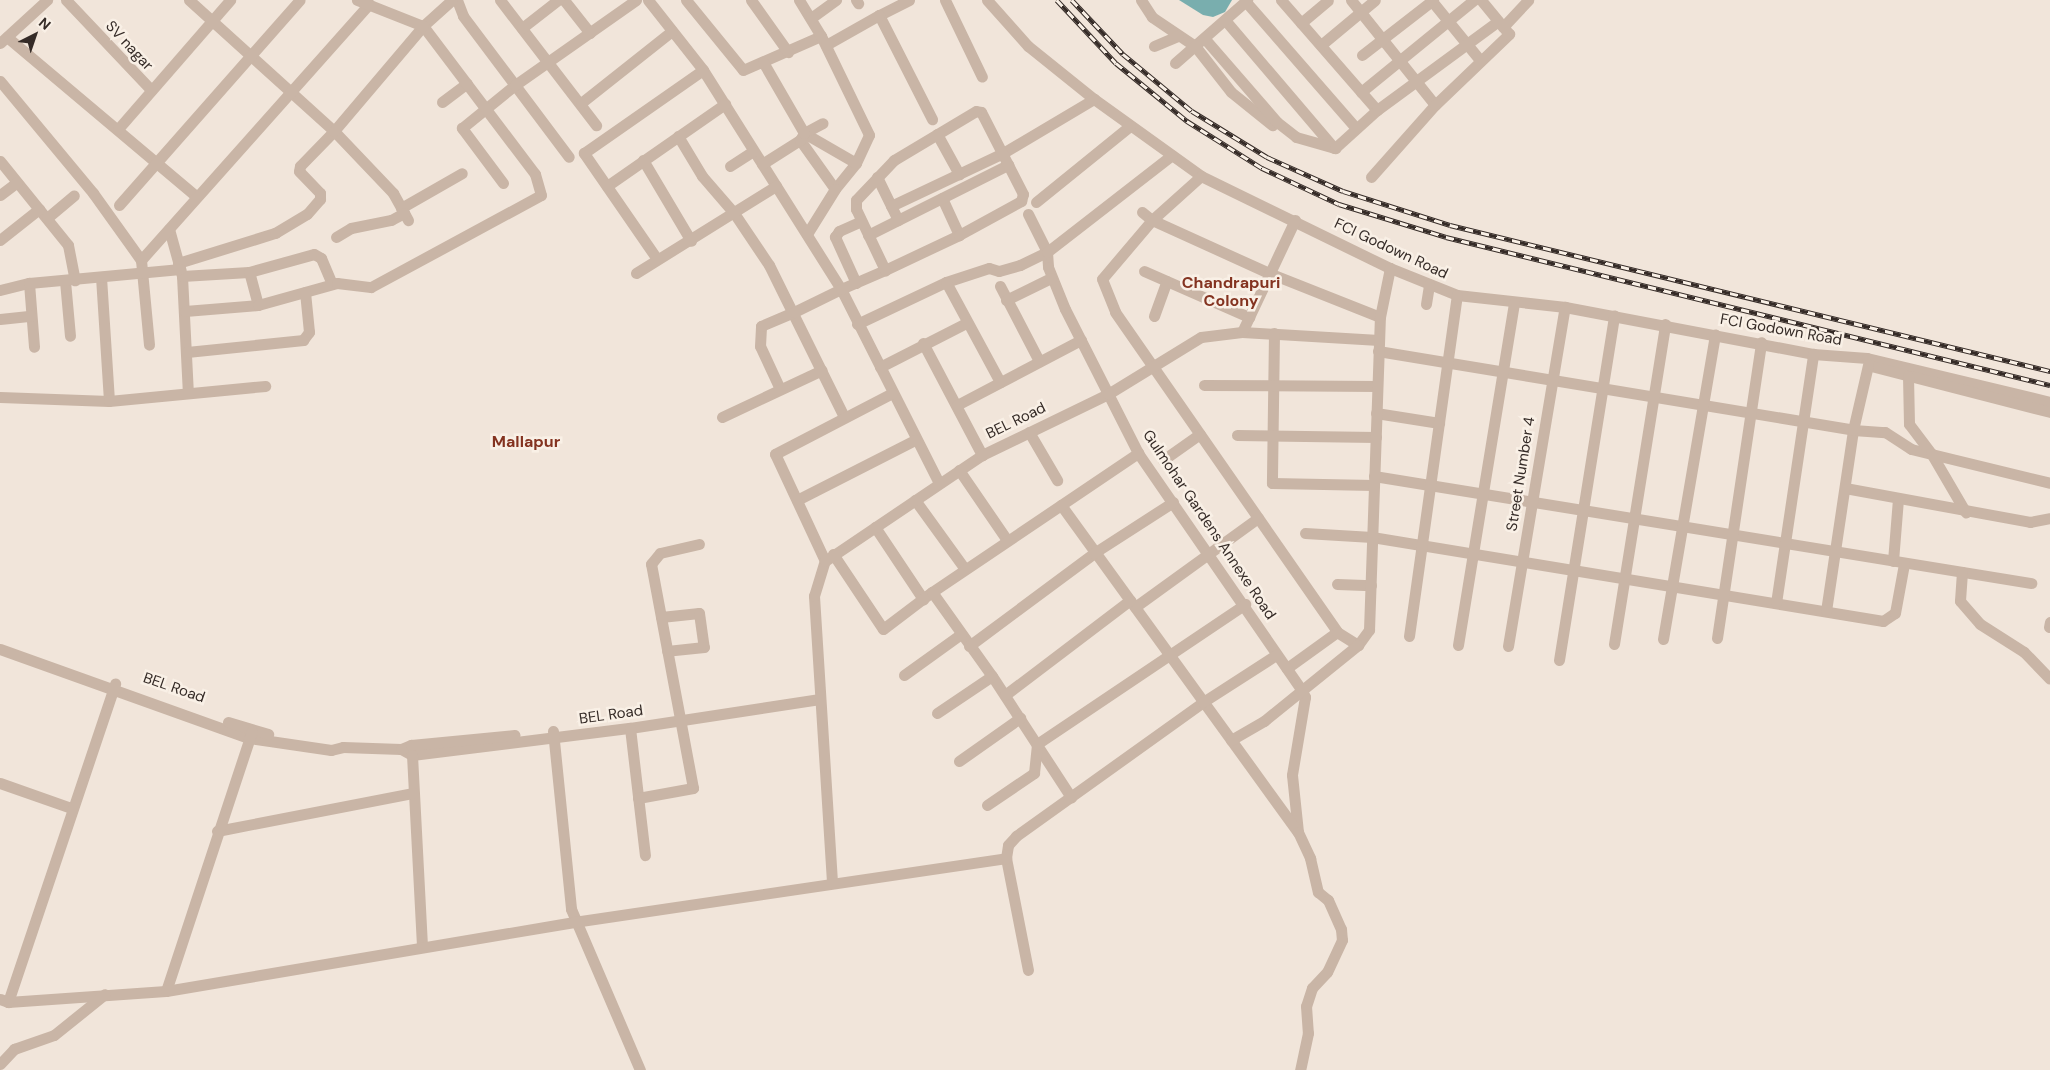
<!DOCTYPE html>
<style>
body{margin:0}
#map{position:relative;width:2050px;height:1070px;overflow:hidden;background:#f1e5da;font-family:"DM Sans",sans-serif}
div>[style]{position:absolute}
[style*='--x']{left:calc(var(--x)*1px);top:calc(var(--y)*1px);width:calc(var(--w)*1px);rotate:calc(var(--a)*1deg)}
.water>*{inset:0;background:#79aeae}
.minor>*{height:11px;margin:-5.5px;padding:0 5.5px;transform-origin:5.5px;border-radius:5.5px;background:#c9b5a6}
.rail>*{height:4.5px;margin-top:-2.25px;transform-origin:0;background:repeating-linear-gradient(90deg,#f9f0e6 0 8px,#352b27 0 16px);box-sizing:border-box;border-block:1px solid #352b27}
span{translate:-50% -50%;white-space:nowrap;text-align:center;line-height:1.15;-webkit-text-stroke:5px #f9f0e6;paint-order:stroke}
.street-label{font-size:15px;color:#352b27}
.neighbourhood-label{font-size:16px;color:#843320;font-weight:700}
.north{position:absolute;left:10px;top:10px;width:50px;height:50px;-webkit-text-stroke:4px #f9f0e6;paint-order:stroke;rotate:41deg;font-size:14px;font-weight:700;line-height:20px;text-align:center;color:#352b27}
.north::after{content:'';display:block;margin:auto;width:18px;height:22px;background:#352b27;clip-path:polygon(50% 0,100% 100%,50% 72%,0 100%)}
</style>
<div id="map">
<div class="water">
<div style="clip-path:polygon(1179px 0,1232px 0,1225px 12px,1213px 17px,1203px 15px)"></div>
</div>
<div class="minor">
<div style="--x:66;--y:0;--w:124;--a:46.6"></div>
<div style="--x:189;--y:0;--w:195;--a:42.1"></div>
<div style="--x:334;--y:131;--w:86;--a:46.4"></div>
<div style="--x:393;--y:193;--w:31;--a:61"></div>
<div style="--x:457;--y:0;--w:17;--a:69"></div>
<div style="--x:463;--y:16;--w:176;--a:53.1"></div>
<div style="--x:500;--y:0;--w:158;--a:52.5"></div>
<div style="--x:564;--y:0;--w:42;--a:51.8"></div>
<div style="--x:648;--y:0;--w:89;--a:51.8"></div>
<div style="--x:703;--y:70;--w:259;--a:57.8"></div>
<div style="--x:841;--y:289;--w:217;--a:63.2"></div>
<div style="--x:686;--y:0;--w:90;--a:50.8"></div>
<div style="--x:743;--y:70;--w:85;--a:-23.6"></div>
<div style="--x:751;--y:0;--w:64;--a:54.6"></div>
<div style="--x:799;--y:0;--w:42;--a:58.6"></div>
<div style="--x:821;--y:36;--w:110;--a:64.1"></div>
<div style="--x:869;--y:135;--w:31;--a:115"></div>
<div style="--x:856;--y:163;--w:33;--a:129"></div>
<div style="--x:856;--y:0;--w:4;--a:56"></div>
<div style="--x:909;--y:0;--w:34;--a:153"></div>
<div style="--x:879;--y:15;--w:117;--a:63"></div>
<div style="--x:945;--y:0;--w:85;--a:64.3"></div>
<div style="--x:987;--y:0;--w:62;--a:48.3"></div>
<div style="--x:1028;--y:46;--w:85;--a:38.8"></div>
<div style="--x:1094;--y:99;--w:132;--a:35.7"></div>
<div style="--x:1201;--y:176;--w:210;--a:26"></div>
<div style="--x:1390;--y:268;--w:72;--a:21.9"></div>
<div style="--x:1457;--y:295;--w:109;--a:6.3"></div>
<div style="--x:1565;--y:307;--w:252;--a:10.7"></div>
<div style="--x:1813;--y:354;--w:54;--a:4.2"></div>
<div style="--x:1867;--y:358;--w:188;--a:13.5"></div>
<div style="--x:1141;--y:0;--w:20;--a:57"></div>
<div style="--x:1152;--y:17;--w:52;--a:34"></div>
<div style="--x:1195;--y:46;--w:58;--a:52"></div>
<div style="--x:1231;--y:92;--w:53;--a:38.8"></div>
<div style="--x:1281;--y:0;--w:146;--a:48.9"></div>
<div style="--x:1351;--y:0;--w:134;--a:51.3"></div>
<div style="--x:1431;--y:0;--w:77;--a:50.8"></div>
<div style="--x:1246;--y:2;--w:167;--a:48.9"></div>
<div style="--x:811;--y:18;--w:31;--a:-36"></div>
<div style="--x:1225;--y:20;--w:168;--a:49.6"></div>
<div style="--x:1301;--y:23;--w:35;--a:-40"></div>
<div style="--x:1503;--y:27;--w:37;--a:-47"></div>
<div style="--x:522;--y:28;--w:46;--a:-37.9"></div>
<div style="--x:7;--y:37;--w:248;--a:40.1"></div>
<div style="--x:1205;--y:39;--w:110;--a:49.1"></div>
<div style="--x:1277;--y:122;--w:24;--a:38"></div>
<div style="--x:1296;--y:137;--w:41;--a:15.8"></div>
<div style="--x:0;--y:43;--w:64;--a:-42.5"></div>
<div style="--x:826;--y:45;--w:61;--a:-29.5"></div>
<div style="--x:1321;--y:45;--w:70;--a:-39.8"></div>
<div style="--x:1154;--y:46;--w:26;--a:-23"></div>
<div style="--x:1362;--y:55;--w:90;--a:-37.8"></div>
<div style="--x:1175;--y:63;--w:96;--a:-41.2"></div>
<div style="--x:0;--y:81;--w:146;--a:50.3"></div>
<div style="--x:93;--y:193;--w:82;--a:54.4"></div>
<div style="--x:141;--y:260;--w:85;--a:84.6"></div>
<div style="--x:1361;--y:92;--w:146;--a:-39.2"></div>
<div style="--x:442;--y:102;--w:31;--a:-37"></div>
<div style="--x:581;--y:103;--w:116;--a:-38.4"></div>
<div style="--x:118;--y:129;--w:171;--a:-49"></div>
<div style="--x:804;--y:133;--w:60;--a:30"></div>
<div style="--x:804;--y:133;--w:21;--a:-28"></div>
<div style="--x:937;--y:134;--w:46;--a:61.2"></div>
<div style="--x:678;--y:136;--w:47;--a:59"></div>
<div style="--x:702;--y:176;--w:49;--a:49.1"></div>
<div style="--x:734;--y:213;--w:63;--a:56.1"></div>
<div style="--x:769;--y:265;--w:169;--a:63.7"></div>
<div style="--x:800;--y:140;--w:60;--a:54.5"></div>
<div style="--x:835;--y:189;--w:53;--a:121.9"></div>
<div style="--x:1335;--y:148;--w:57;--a:-42.1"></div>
<div style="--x:1377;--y:110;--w:150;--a:-36.3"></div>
<div style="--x:643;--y:160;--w:94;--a:59.3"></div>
<div style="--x:0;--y:161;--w:108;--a:51"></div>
<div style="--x:68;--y:245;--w:36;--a:79"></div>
<div style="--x:762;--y:164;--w:45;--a:-32.3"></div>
<div style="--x:800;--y:140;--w:8;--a:-60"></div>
<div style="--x:804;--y:133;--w:82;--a:-120"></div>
<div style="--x:730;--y:166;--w:27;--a:-33"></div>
<div style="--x:1201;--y:176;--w:66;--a:138.1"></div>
<div style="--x:1152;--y:220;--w:77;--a:130.3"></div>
<div style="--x:1102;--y:279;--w:35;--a:68"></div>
<div style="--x:1115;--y:312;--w:389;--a:55.2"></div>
<div style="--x:1337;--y:632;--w:62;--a:144.2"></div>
<div style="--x:877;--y:177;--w:48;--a:64"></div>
<div style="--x:1371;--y:177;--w:96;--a:-48.4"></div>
<div style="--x:1435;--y:105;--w:103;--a:-43.8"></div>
<div style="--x:1509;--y:34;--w:44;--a:-129.5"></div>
<div style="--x:503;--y:183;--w:69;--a:-126.7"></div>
<div style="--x:462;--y:128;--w:68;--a:-39.1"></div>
<div style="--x:515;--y:85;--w:148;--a:-35.1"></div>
<div style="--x:607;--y:186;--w:144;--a:-34.8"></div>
<div style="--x:0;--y:195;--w:21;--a:-37"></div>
<div style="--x:942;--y:198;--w:41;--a:65.3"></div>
<div style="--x:1036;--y:202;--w:121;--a:-39"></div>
<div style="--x:119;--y:205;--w:273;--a:-48.6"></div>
<div style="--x:891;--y:206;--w:124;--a:-25.3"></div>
<div style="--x:1003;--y:153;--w:106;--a:-30.7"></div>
<div style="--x:401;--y:208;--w:70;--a:-29.8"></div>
<div style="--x:1142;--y:212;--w:13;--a:39"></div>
<div style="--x:1152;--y:220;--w:128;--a:24.4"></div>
<div style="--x:1269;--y:273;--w:119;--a:21.6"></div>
<div style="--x:1028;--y:214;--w:42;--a:63.4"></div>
<div style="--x:1047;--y:252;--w:15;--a:86"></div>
<div style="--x:1048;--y:267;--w:45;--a:68"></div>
<div style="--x:1065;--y:309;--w:161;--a:63.1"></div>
<div style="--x:1138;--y:453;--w:287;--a:55.4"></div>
<div style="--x:1301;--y:689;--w:9;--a:63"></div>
<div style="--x:1305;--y:697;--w:79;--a:99.5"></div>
<div style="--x:1292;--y:775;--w:57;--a:84"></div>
<div style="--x:47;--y:218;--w:35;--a:-40"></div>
<div style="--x:169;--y:229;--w:49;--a:74.5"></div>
<div style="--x:182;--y:276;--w:117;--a:87.1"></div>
<div style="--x:868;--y:235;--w:157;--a:-26.6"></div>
<div style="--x:336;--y:237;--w:17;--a:-31"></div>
<div style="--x:351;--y:228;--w:41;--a:-11.3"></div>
<div style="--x:391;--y:220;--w:15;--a:-28"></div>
<div style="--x:0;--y:240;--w:50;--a:-38.5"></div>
<div style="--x:657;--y:259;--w:129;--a:-124.6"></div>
<div style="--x:584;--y:153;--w:145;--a:-34.9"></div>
<div style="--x:141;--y:260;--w:343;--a:-48.3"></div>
<div style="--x:178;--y:263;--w:102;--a:-17.2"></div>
<div style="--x:275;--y:233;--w:37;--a:-31"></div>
<div style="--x:307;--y:214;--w:20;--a:-49"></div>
<div style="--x:320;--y:199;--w:6;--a:-90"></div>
<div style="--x:320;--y:193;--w:30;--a:-134"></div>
<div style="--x:299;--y:171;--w:5;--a:-79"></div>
<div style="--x:300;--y:166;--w:49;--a:-45.8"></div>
<div style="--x:334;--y:131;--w:138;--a:-49.7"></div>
<div style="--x:423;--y:26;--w:39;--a:-42"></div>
<div style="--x:1144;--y:271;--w:115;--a:23.7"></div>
<div style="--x:636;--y:273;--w:165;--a:-31.9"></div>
<div style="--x:182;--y:276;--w:67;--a:-3.4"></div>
<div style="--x:101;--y:277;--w:124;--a:86.3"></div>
<div style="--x:65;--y:281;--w:55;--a:84.8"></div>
<div style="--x:946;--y:282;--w:45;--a:-18"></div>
<div style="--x:989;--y:268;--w:10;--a:17"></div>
<div style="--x:999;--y:271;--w:22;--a:-16"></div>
<div style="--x:1020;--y:265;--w:30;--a:-26"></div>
<div style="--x:1047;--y:252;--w:158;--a:-37.8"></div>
<div style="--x:29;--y:283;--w:64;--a:85.5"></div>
<div style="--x:856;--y:283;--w:51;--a:-114.5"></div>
<div style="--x:835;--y:237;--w:7;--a:-56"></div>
<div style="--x:839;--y:231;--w:24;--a:-24"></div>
<div style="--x:1000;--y:286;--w:85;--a:62.5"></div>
<div style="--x:0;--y:290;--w:30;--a:-14"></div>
<div style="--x:29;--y:283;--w:152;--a:-5.3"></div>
<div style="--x:1006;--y:300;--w:50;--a:-26.1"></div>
<div style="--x:1426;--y:304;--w:20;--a:-81"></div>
<div style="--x:258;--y:305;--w:34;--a:-105"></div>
<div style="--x:249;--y:272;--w:67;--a:-15.5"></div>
<div style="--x:314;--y:254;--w:8;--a:30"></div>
<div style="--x:321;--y:258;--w:28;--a:67"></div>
<div style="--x:185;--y:311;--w:73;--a:-4.7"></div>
<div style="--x:258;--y:305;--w:82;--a:-15.6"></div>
<div style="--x:337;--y:283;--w:34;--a:7"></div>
<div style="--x:371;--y:287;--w:193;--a:-28.4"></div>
<div style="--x:541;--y:195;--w:22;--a:-106"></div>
<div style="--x:535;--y:174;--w:186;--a:-127.1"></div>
<div style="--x:423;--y:26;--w:71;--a:-158.5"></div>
<div style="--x:1154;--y:316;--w:37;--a:-70"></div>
<div style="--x:0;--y:319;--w:31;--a:-6"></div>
<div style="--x:857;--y:324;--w:98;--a:-25.3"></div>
<div style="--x:946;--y:282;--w:114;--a:61.6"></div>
<div style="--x:1242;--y:332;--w:137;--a:3.3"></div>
<div style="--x:1274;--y:333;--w:150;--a:90.8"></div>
<div style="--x:1272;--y:483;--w:102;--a:1.1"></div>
<div style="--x:923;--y:343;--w:127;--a:62.2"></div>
<div style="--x:1378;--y:351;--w:482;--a:9.4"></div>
<div style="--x:1853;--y:430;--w:32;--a:4"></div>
<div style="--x:1885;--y:432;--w:31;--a:33"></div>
<div style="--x:1911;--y:449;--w:143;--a:13.7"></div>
<div style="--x:187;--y:352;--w:117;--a:-5.9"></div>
<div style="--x:303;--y:340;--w:10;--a:-53"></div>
<div style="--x:309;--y:332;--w:40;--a:-95.7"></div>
<div style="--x:1871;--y:366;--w:185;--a:14.4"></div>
<div style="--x:880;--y:367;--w:97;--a:-27.1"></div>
<div style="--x:1908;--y:376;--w:48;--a:88.8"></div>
<div style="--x:1909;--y:424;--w:36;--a:53"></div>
<div style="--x:1931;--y:453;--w:69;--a:59.7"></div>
<div style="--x:1204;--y:385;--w:173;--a:0.3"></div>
<div style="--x:780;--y:389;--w:47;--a:-114.9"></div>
<div style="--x:760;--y:346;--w:20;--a:-87"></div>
<div style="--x:761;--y:326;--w:36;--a:-23"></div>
<div style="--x:794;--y:312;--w:52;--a:-26.1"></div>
<div style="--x:841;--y:289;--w:48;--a:-23.4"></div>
<div style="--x:885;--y:270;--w:82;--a:-25.3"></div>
<div style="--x:959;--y:235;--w:71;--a:-28.7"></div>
<div style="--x:1021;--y:201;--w:7;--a:-74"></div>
<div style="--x:1023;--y:194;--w:92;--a:-117.1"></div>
<div style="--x:981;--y:112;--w:5;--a:-169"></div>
<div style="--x:976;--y:111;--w:96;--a:149.1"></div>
<div style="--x:894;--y:160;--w:55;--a:133.5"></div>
<div style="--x:856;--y:200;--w:9;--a:90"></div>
<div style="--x:856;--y:209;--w:68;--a:64.6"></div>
<div style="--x:0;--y:397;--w:109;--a:2.1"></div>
<div style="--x:109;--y:401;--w:157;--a:-5.5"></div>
<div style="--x:957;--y:405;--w:140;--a:-27.7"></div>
<div style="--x:1376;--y:413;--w:64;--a:9"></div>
<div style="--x:722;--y:417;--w:110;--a:-25.2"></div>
<div style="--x:1029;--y:432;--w:56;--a:59.7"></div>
<div style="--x:1237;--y:435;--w:139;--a:0.8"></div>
<div style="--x:1163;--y:460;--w:45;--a:-35.1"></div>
<div style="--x:959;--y:470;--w:85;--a:55.6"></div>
<div style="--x:1374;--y:476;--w:666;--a:9.25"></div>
<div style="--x:1845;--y:488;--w:188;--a:10.4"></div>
<div style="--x:2030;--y:522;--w:20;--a:-11"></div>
<div style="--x:797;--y:500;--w:132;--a:-27"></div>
<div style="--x:915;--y:500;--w:85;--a:54.1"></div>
<div style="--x:1061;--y:505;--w:404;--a:54.1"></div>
<div style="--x:1298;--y:832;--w:29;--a:65"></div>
<div style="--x:1310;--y:858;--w:35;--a:77"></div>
<div style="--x:1318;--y:892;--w:13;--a:39"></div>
<div style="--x:1328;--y:900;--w:32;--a:66"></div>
<div style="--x:1341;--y:929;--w:11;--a:85"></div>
<div style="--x:1342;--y:940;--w:35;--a:115"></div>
<div style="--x:1327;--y:972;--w:22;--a:133"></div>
<div style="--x:1312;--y:988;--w:19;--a:108"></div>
<div style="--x:1306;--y:1006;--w:27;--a:86"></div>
<div style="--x:1308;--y:1033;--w:38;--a:102"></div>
<div style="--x:875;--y:527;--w:87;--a:56.3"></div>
<div style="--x:1305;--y:533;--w:67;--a:3.4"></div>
<div style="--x:1372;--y:537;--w:518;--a:9.33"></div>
<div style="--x:1883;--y:621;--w:14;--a:-34"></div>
<div style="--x:1895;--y:613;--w:50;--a:-79.6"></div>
<div style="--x:833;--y:554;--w:90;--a:56.3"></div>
<div style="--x:883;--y:629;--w:61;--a:-37.1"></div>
<div style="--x:932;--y:592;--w:249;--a:-34"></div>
<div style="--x:825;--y:561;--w:118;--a:-115"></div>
<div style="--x:775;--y:454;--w:132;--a:-27.5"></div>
<div style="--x:1893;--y:561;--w:62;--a:-85.4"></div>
<div style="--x:1962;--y:572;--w:29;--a:94"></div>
<div style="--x:1960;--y:601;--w:30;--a:49"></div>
<div style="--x:1980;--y:624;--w:52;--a:32.5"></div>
<div style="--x:2024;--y:652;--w:37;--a:46"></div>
<div style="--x:1337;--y:584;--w:34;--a:2"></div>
<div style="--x:932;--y:592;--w:103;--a:54.5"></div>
<div style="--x:992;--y:676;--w:145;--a:56.9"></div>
<div style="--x:1776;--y:603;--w:252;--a:-81.5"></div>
<div style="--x:1135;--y:607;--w:152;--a:-35.9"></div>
<div style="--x:1826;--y:611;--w:183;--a:-81.5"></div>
<div style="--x:1853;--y:430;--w:67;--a:-77"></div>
<div style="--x:661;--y:617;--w:38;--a:-6"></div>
<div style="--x:699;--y:613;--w:34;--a:82"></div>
<div style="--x:704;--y:647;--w:37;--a:174"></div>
<div style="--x:2049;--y:627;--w:5;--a:-79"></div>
<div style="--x:1337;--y:632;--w:25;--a:32"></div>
<div style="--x:1358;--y:645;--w:19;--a:-54"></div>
<div style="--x:1369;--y:630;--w:313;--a:-88"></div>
<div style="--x:1380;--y:317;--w:50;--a:-78.5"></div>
<div style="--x:1409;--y:636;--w:344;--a:-82"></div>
<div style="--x:1717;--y:638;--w:299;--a:-81.5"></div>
<div style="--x:1663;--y:639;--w:309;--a:-80.3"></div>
<div style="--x:1614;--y:644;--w:324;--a:-80.9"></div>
<div style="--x:1458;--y:645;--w:346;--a:-80.7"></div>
<div style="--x:969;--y:646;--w:156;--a:-36.6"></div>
<div style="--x:1094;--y:553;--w:94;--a:-32.8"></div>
<div style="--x:1508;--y:646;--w:344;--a:-80.5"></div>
<div style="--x:0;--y:649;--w:264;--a:19.7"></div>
<div style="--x:249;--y:738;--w:83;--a:8.3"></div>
<div style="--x:331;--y:750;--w:12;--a:-14"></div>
<div style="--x:343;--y:747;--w:58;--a:2"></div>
<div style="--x:401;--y:749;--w:13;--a:29"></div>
<div style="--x:412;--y:755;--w:220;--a:-7.1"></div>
<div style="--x:630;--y:728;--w:192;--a:-8.7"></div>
<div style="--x:1559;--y:660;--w:349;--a:-80.9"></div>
<div style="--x:904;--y:675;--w:70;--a:-35.7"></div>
<div style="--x:1005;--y:695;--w:157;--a:-37.2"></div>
<div style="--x:937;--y:713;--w:66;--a:-33.9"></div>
<div style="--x:228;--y:722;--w:42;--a:16.7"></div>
<div style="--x:630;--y:728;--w:128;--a:83.3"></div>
<div style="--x:553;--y:731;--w:179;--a:84.2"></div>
<div style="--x:571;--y:909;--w:175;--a:66.8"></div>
<div style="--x:1231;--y:740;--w:38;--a:-30"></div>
<div style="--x:1264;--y:721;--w:121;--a:-39"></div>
<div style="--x:401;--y:749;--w:11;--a:-22"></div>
<div style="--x:411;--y:745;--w:104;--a:-5.5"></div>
<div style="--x:412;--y:755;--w:192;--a:87"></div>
<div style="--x:959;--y:761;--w:75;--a:-35.2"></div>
<div style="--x:0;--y:783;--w:75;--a:19.4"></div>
<div style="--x:638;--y:798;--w:56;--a:-10.3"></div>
<div style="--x:693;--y:788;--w:228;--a:-100.6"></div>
<div style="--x:651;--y:564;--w:14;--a:-51"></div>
<div style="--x:660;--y:553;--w:40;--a:-13"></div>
<div style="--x:987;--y:805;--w:57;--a:-34.2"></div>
<div style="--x:1034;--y:773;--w:29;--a:-84"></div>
<div style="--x:1037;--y:744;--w:251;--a:-33.9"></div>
<div style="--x:217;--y:831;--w:200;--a:-11"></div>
<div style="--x:1006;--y:858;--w:114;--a:78.9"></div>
<div style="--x:832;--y:882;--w:287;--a:-93.6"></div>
<div style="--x:814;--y:596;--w:37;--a:-73"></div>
<div style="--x:825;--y:561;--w:189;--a:-34"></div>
<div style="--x:982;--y:455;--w:140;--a:-25.8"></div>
<div style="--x:1108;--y:394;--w:109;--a:-31.5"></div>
<div style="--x:1201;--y:337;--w:41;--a:-7"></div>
<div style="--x:1242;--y:332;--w:124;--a:-64.7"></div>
<div style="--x:166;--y:991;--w:274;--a:-71.7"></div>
<div style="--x:0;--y:999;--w:9;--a:21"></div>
<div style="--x:8;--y:1002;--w:158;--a:-4"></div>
<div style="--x:166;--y:991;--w:414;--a:-9.6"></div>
<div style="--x:574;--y:922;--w:437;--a:-8.4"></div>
<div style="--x:1006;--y:858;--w:13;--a:-81"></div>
<div style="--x:1008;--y:845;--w:12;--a:-48"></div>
<div style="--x:1016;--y:836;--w:230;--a:-35.6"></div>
<div style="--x:1203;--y:702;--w:87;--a:-32.8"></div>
<div style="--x:8;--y:1002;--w:336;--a:-71.4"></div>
<div style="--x:0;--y:1064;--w:21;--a:-47"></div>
<div style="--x:14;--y:1049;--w:42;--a:-19.3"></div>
<div style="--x:54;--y:1035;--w:65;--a:-38.8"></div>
</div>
<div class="rail">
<div style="--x:1057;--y:0;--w:86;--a:46.9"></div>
<div style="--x:1116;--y:63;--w:92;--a:39.2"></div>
<div style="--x:1187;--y:121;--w:89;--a:32.1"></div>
<div style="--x:1262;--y:168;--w:85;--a:25.1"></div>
<div style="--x:1339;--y:204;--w:112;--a:17.1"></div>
<div style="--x:1446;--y:237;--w:622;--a:13.77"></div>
<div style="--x:1072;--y:0;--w:74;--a:46.6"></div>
<div style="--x:1123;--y:54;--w:89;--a:39.6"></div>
<div style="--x:1192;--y:111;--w:88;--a:31.5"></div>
<div style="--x:1267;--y:157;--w:83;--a:24.1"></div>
<div style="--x:1343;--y:191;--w:112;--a:17.6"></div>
<div style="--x:1450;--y:225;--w:618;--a:13.68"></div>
</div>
<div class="street-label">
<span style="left:129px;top:46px;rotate:47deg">SV nagar</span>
<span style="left:1391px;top:249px;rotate:25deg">FCI Godown Road</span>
<span style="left:1781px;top:330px;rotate:10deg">FCI Godown Road</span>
<span style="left:1016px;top:421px;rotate:-26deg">BEL Road</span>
<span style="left:1521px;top:474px;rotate:-81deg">Street Number 4</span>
<span style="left:1209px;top:525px;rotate:56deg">Gulmohar Gardens Annexe Road</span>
<span style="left:174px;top:688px;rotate:19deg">BEL Road</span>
<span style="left:611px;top:715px;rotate:-8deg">BEL Road</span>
</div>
<div class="neighbourhood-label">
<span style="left:1231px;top:292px">Chandrapuri<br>Colony</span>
<span style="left:526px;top:442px">Mallapur</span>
</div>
<div class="north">N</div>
</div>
